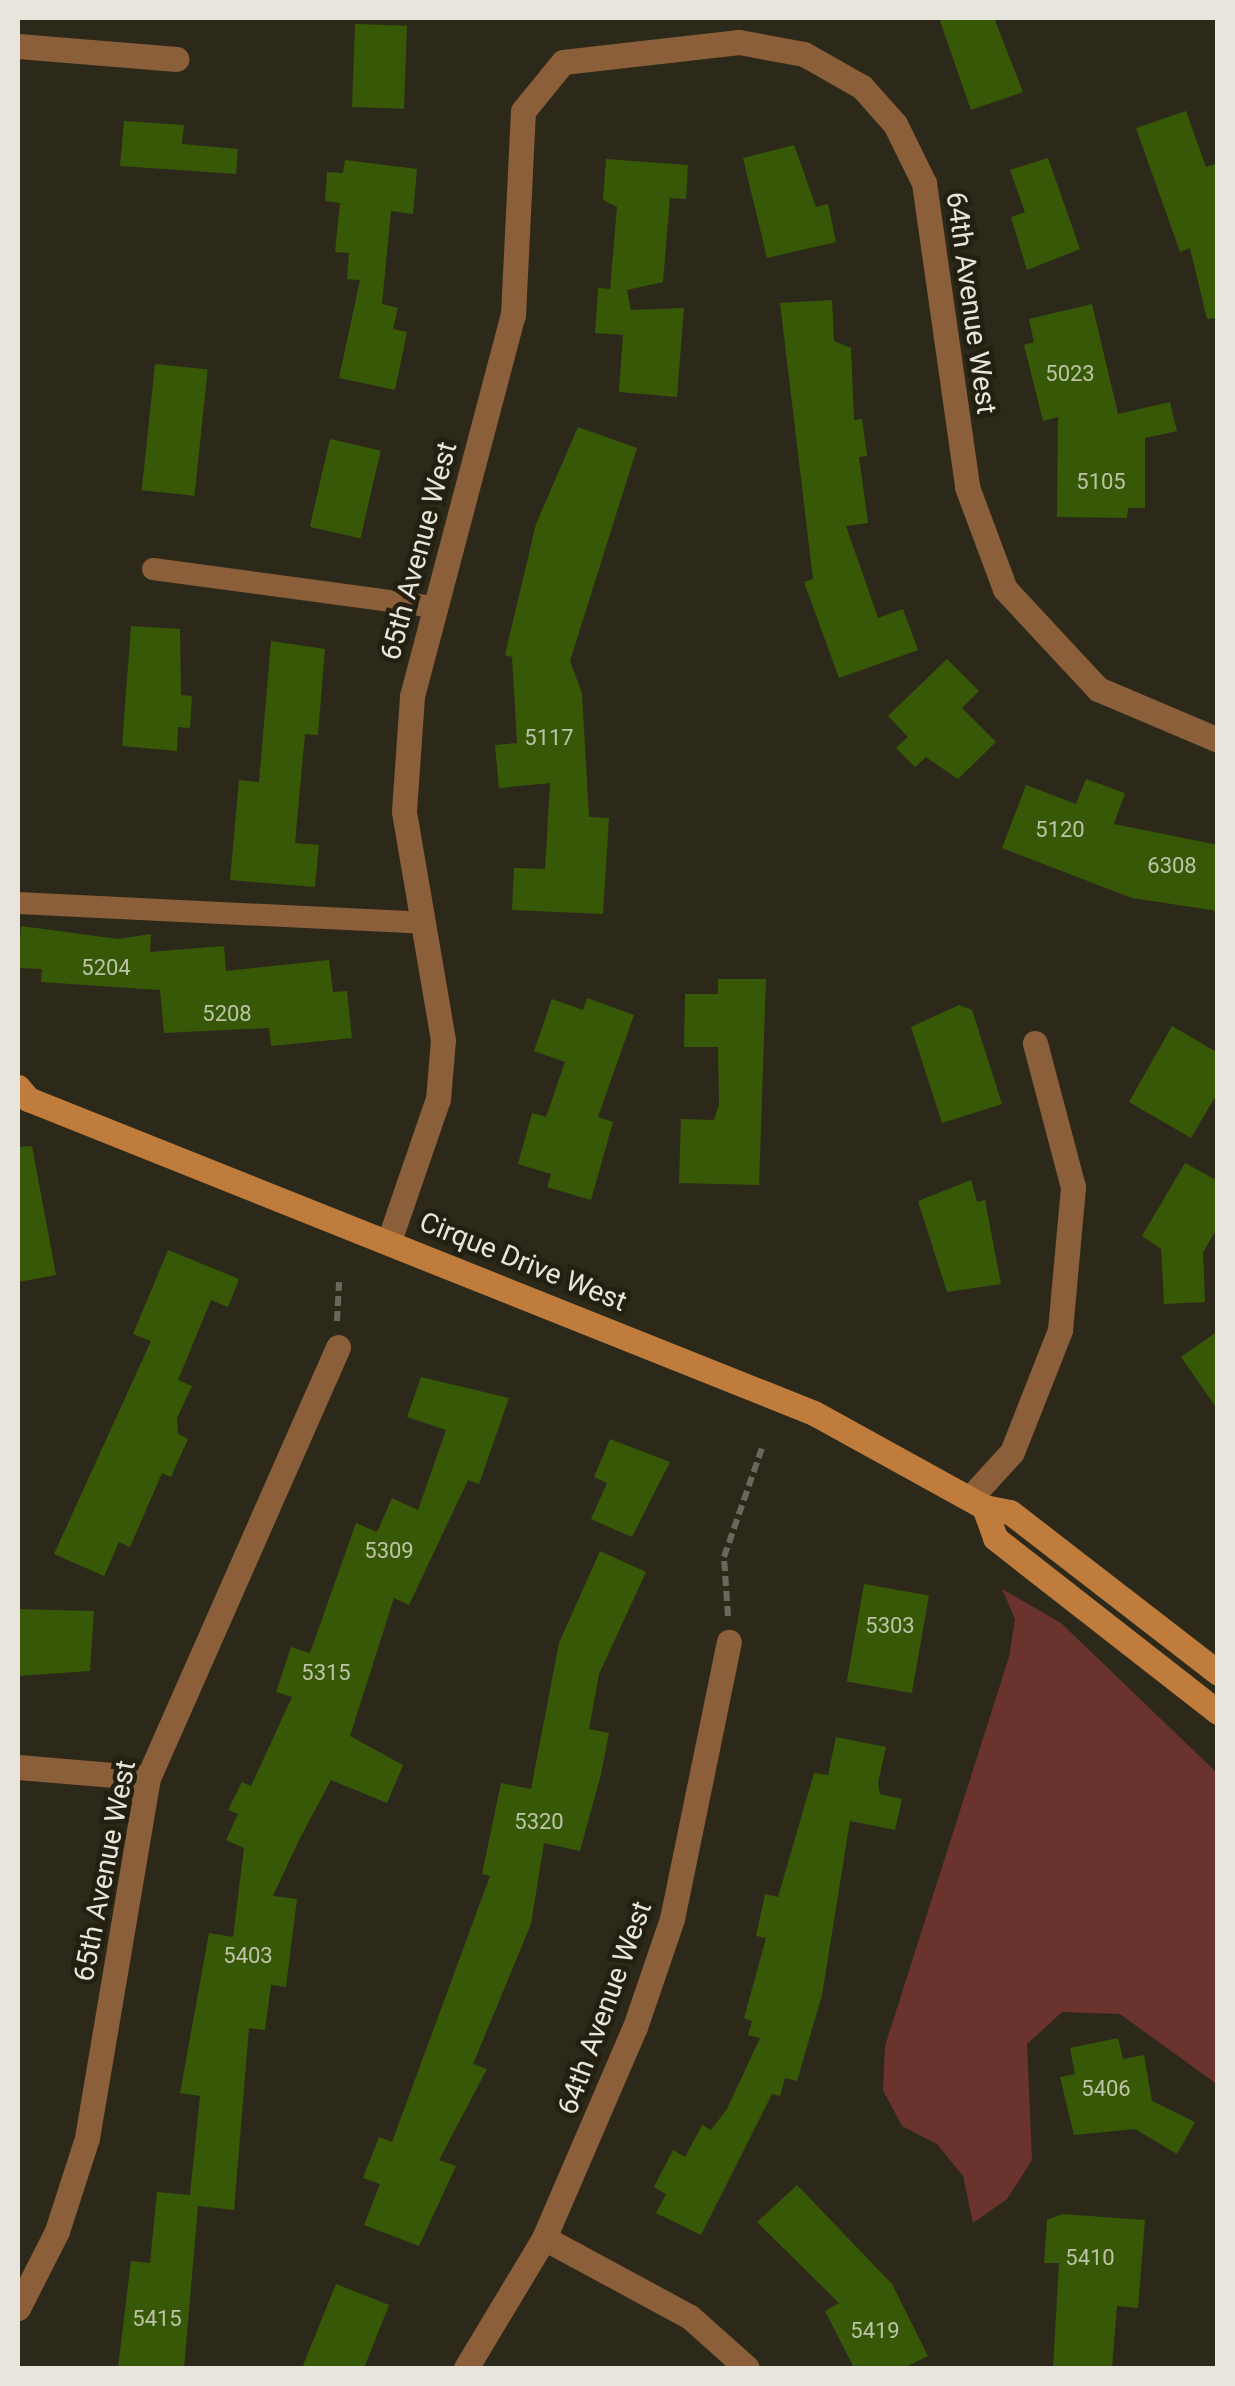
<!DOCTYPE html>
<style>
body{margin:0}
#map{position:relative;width:1235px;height:2386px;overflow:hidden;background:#2d291a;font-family:Roboto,sans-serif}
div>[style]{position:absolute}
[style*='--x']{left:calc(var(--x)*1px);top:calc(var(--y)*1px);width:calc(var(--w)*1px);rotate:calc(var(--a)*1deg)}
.green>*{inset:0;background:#6b332e}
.building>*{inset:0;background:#375907;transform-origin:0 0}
.path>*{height:6px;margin-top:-3px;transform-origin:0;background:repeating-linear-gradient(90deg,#6b675a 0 10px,transparent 0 15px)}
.service>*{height:22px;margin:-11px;padding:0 11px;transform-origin:11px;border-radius:11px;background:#8a5f39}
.minor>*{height:25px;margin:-12.5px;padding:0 12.5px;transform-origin:12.5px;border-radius:12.5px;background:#8a5f39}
.secondary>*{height:25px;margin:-12.5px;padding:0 12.5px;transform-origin:12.5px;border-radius:12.5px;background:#c07c3c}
span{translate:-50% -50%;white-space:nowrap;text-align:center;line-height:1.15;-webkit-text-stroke:9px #231f11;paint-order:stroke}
.number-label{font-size:22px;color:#bcc3a7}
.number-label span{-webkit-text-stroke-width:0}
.street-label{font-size:28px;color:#e8e6dc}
.frame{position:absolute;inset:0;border:20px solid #e8e6dc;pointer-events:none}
</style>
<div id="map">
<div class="green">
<div style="clip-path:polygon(1002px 1589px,1061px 1623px,1217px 1773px,1218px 2085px,1120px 2014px,1062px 2012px,1027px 2044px,1032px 2160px,1007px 2199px,973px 2223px,963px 2176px,937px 2144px,902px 2126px,883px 2090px,885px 2046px,1009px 1657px,1015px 1619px)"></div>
</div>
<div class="building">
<div style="clip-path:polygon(939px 18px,994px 18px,1023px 92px,971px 110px)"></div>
<div style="left:355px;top:24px;width:52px;height:83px;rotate:2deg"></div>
<div style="clip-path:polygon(1186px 111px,1206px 167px,1218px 163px,1218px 318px,1207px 319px,1190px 248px,1180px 252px,1136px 128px)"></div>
<div style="clip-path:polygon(124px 121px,184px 125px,182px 144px,238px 149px,236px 174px,120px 166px)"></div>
<div style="clip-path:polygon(794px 145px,816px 207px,828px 204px,836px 242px,767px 258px,743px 158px)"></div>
<div style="clip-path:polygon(1048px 158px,1080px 249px,1027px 270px,1011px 217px,1025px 212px,1010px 170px)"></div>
<div style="clip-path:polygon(606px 159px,688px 165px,686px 199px,670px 198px,663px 282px,627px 290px,631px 310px,684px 308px,677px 397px,619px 392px,623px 335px,595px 333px,598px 288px,610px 289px,617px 207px,603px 200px)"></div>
<div style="clip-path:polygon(345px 160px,417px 169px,413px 214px,391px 211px,382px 304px,398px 308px,393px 329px,407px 332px,395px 390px,339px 378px,360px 280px,347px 279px,349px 253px,335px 252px,340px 203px,325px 201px,327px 172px,343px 173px)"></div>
<div style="clip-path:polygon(832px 300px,834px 341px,851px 348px,854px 420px,862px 419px,867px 456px,859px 457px,868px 523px,846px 526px,878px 618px,903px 609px,918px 650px,839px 678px,804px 582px,813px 579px,780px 303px)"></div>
<div style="clip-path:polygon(1092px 304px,1118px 414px,1170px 402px,1177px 431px,1145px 438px,1145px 508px,1128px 508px,1127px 518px,1057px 517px,1058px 417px,1043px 421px,1024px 345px,1034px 342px,1029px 319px)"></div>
<div style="left:155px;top:364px;width:53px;height:127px;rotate:6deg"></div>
<div style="clip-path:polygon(578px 427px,637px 448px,570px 661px,582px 693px,589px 817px,609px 818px,603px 914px,512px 910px,514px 868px,545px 869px,550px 783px,499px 788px,495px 745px,517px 743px,512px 657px,505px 655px,536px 524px)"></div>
<div style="left:330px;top:439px;width:52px;height:90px;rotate:13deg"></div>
<div style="clip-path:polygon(131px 626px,180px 629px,181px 695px,192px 696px,190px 728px,178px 727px,177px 751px,122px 746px)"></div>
<div style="clip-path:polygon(271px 641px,325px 649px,318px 735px,305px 734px,295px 843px,319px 845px,315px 887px,230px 880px,239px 780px,259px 782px)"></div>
<div style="clip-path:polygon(947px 659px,979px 691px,962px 708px,996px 742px,958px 779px,926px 757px,915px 767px,896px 748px,908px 737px,888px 716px)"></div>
<div style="clip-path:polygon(1086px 779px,1125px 793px,1114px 824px,1218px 845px,1218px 911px,1132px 898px,1002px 848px,1026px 785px,1076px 804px)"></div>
<div style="clip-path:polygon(21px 926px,118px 939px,151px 934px,150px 952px,224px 946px,226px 971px,329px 960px,333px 992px,347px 991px,352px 1038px,271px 1046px,269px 1028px,164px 1033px,160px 990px,41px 982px,42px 969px,18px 968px)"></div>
<div style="clip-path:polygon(718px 979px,766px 979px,759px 1185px,679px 1183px,681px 1119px,714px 1120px,719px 1104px,718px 1047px,684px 1047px,685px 994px,718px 994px)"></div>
<div style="clip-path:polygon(587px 998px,634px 1015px,598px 1117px,613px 1122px,591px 1200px,547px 1187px,551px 1174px,518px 1164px,532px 1113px,546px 1117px,565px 1062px,534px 1051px,552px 999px,583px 1010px)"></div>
<div style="clip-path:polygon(959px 1005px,972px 1010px,1002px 1104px,942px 1123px,911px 1027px)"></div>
<div style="clip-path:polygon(1172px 1026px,1218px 1053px,1218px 1092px,1191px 1138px,1129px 1102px)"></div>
<div style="clip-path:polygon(32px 1146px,56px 1275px,18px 1282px,18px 1147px)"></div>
<div style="clip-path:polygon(1185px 1163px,1218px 1181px,1218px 1227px,1203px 1252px,1205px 1302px,1164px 1304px,1161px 1249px,1142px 1236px)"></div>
<div style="clip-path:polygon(971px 1180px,977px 1202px,985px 1200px,1001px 1284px,947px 1292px,918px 1201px)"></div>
<div style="clip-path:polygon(168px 1250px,239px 1279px,228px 1307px,211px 1300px,178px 1380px,192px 1386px,177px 1418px,178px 1434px,188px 1439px,171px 1477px,162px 1473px,130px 1547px,119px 1542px,104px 1576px,54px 1554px,151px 1341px,133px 1334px)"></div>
<div style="clip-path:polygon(1218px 1331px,1218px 1410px,1181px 1357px)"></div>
<div style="clip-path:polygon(421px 1377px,509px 1398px,479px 1484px,468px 1480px,409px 1605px,394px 1598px,350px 1736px,403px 1765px,387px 1803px,331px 1780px,298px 1842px,273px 1896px,297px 1899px,286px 1987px,271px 1985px,265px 2030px,249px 2028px,234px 2210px,198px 2206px,184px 2368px,118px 2368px,131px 2261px,150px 2263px,157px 2192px,190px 2195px,200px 2096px,180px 2093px,209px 1933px,233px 1937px,244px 1848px,226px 1840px,238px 1814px,228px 1810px,242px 1782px,251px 1786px,292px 1697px,276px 1692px,291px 1647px,310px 1653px,356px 1523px,377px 1532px,392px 1498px,418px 1510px,446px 1430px,407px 1417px)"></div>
<div style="clip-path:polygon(610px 1439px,670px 1462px,632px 1537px,591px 1519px,607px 1483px,594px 1477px)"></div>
<div style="clip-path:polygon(600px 1551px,646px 1572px,599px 1674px,589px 1729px,609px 1733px,601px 1774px,580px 1851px,544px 1843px,531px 1924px,473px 2064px,487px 2069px,439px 2160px,456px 2166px,419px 2246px,364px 2225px,380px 2184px,363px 2178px,379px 2137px,392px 2142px,490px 1876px,482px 1874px,501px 1783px,531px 1789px,559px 1643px)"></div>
<div style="left:864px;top:1584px;width:66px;height:99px;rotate:10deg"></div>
<div style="clip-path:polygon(18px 1609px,94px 1611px,90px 1671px,18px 1676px)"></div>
<div style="clip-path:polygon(836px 1737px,886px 1747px,878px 1783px,880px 1794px,902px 1799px,895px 1830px,850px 1821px,822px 1995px,797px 2081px,785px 2078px,780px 2096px,772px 2094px,701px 2235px,656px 2213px,666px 2194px,654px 2187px,673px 2150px,685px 2157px,702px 2125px,711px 2130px,727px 2109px,760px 2038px,748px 2035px,752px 2021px,744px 2018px,766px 1938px,756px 1936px,765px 1894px,778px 1897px,814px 1773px,828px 1775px)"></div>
<div style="clip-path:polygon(1118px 2038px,1123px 2059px,1144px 2055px,1152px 2101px,1195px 2122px,1177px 2154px,1135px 2129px,1074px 2135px,1060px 2077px,1075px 2074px,1070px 2048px)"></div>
<div style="clip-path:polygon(797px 2185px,892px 2284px,928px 2356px,903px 2368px,854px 2368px,825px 2311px,839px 2303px,757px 2222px)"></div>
<div style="clip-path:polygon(1062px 2214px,1145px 2220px,1138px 2308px,1117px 2306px,1112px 2368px,1053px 2368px,1059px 2263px,1044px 2263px,1047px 2220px)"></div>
<div style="clip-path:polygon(336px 2284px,389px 2305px,364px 2368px,302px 2368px)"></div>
</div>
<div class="path">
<div style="--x:337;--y:1321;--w:39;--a:-87"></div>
<div style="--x:728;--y:1616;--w:59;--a:-93.9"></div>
<div style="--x:724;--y:1557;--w:115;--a:-70.8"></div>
</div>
<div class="service">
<div style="--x:153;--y:569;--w:285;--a:7.7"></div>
<div style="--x:18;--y:903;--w:406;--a:2.8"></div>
</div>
<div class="minor">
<div style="--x:18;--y:46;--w:159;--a:4.7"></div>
<div style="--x:389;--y:1241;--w:150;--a:-71"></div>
<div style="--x:438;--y:1099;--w:59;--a:-85.2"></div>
<div style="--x:443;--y:1040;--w:232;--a:-99.7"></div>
<div style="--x:404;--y:811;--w:115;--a:-86"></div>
<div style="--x:412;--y:696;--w:394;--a:-75.2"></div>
<div style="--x:513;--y:315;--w:204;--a:-87.2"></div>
<div style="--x:523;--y:111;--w:63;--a:-50.8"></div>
<div style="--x:563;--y:62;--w:177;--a:-6.5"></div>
<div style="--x:739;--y:42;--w:66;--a:10.5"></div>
<div style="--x:804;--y:54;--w:67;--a:29.6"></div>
<div style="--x:862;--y:87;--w:50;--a:48.3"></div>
<div style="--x:895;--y:124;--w:66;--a:63.8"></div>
<div style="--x:924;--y:183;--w:307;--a:81.9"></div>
<div style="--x:967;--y:487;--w:109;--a:69.6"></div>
<div style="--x:1005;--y:589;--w:137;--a:47.1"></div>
<div style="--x:1098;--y:689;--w:130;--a:23"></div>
<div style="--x:970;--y:1498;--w:62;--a:-47.6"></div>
<div style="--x:1012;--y:1452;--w:131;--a:-68.5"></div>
<div style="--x:1060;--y:1330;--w:144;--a:-84.8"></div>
<div style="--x:1073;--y:1187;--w:149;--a:-104.8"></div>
<div style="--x:18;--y:1767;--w:130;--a:4.8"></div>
<div style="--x:544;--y:2238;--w:166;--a:28.4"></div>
<div style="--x:690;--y:2317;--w:76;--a:41.8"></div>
<div style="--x:18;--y:2308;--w:86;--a:-63.1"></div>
<div style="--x:57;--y:2231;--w:98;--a:-72.1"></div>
<div style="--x:87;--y:2138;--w:365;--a:-80.4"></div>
<div style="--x:148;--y:1778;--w:471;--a:-66.2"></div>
<div style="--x:466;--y:2368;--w:152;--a:-59"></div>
<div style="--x:544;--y:2238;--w:230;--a:-66.7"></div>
<div style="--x:635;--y:2027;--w:114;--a:-71.1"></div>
<div style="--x:672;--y:1919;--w:283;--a:-78.4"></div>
</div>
<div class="secondary">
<div style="--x:18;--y:1087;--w:16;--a:50"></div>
<div style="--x:28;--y:1099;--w:846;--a:21.78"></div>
<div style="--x:814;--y:1413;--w:194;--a:28.9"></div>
<div style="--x:984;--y:1507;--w:26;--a:11"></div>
<div style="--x:1010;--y:1512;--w:263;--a:37.7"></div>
<div style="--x:984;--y:1507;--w:33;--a:70"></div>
<div style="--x:995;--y:1538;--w:283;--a:38"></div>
</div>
<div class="number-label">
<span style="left:1070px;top:374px">5023</span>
<span style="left:1101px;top:482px">5105</span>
<span style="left:549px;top:738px">5117</span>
<span style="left:1060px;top:830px">5120</span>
<span style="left:1172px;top:866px">6308</span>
<span style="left:106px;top:968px">5204</span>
<span style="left:227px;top:1014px">5208</span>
<span style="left:389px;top:1551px">5309</span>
<span style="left:890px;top:1626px">5303</span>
<span style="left:326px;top:1673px">5315</span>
<span style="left:539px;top:1822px">5320</span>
<span style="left:248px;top:1956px">5403</span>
<span style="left:1106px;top:2089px">5406</span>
<span style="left:1090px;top:2258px">5410</span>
<span style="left:157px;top:2319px">5415</span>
<span style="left:875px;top:2331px">5419</span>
</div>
<div class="street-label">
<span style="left:971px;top:303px;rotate:82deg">64th Avenue West</span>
<span style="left:419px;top:551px;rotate:-75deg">65th Avenue West</span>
<span style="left:523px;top:1262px;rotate:22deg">Cirque Drive West</span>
<span style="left:105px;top:1871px;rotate:-79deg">65th Avenue West</span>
<span style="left:605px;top:2008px;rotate:-70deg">64th Avenue West</span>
</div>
<div class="frame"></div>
</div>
